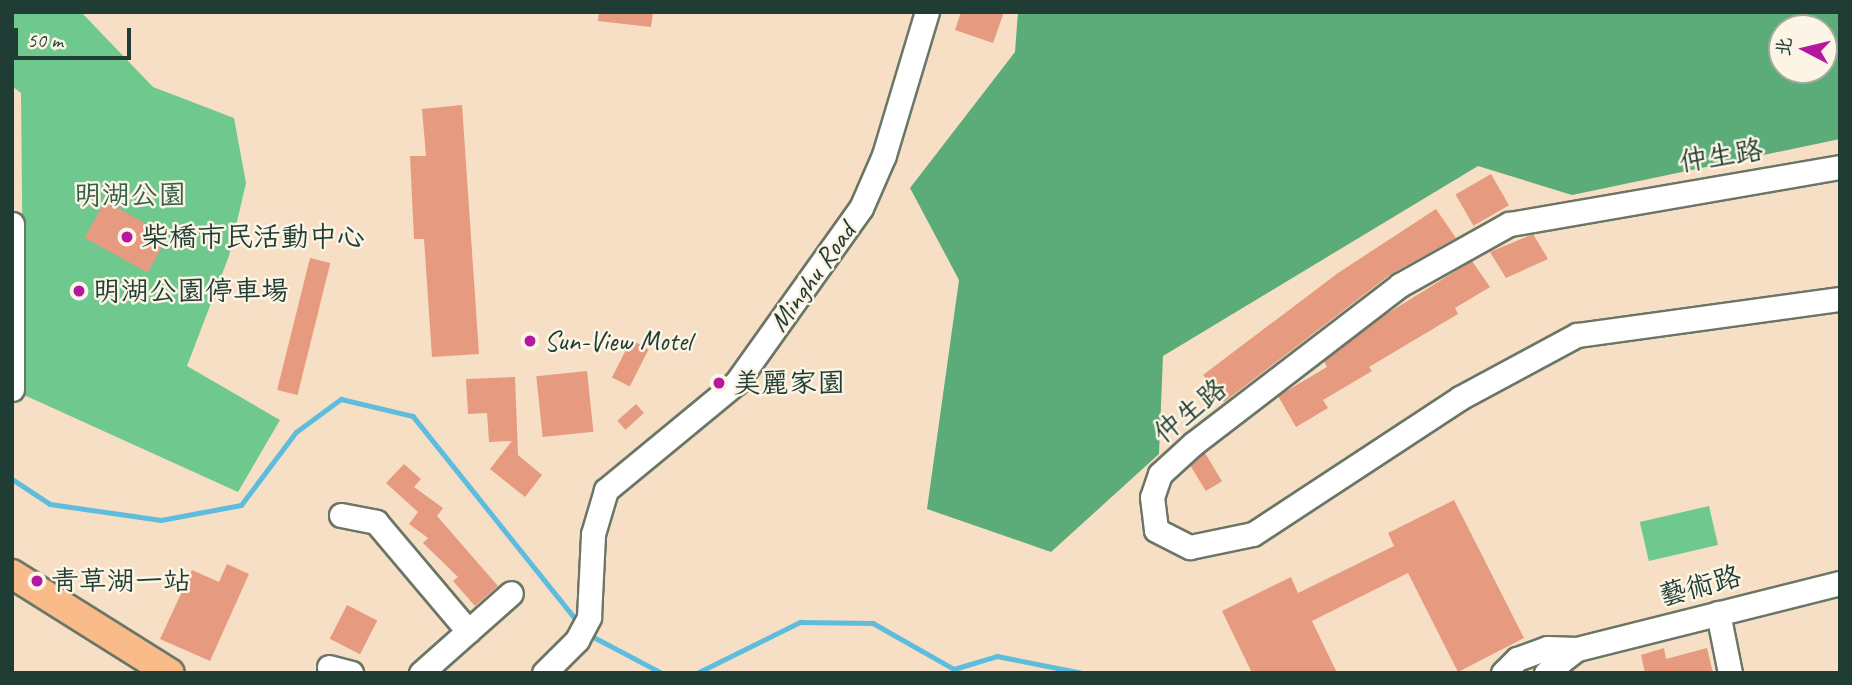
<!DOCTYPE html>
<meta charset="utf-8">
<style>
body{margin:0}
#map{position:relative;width:1852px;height:685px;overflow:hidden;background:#f6dfc4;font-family:Caveat,"LXGW WenKai TC",sans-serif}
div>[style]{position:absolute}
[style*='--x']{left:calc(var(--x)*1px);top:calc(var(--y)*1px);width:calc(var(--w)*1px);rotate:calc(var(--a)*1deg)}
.green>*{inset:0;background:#6fc88e;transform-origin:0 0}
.forest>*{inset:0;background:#5bac79}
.stream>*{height:4.5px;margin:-2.25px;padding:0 2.25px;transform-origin:2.25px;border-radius:2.25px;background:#5ebddc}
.building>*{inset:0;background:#e69a80;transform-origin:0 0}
.roads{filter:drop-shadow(2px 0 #6a7666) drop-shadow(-2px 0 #6a7666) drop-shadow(0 2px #6a7666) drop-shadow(0 -2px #6a7666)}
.minor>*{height:23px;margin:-11.5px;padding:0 11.5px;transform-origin:11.5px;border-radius:11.5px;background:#fff}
.major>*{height:28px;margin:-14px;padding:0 14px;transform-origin:14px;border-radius:14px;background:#fabb8b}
.dots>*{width:19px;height:19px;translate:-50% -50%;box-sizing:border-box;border:4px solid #fcf5e5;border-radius:50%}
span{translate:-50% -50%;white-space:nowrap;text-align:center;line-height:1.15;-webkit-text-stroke:5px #fcf5e5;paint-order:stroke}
.street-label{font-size:28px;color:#1f3d34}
.park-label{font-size:28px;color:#33604a}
.poi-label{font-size:28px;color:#1f3d34}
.left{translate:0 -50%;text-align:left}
.frame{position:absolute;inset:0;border:14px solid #1f3d34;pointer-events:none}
.north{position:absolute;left:1768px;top:14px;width:70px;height:70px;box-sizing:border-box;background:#fcf5e5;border:2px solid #a4ab9e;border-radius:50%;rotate:277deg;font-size:19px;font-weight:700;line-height:28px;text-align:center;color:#1f3d34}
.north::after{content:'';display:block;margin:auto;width:24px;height:32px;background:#b5179e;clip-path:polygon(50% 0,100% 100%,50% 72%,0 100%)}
.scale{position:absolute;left:14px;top:28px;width:117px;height:32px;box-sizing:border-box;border:4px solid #1f3d34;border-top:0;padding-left:9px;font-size:21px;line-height:24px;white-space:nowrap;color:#1f3d34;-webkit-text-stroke:5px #fcf5e5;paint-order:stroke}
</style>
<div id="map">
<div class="green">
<div style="clip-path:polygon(12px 12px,81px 12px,153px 87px,234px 118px,246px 183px,229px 256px,187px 366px,280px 420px,238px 492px,24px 395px,21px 93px,12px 86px)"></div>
<div style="left:1709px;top:506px;width:40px;height:71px;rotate:77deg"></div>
</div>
<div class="forest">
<div style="clip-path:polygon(evenodd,1018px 12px,1840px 12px,1840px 139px,1572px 195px,1478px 166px,1163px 356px,1159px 454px,1051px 552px,927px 509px,959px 280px,910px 188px,1015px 52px,1018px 12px,1782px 28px,1824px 28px,1824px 70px,1782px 70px,1782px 28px)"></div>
</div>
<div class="stream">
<div style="--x:12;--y:479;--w:45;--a:33.3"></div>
<div style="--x:50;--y:504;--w:112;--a:8.2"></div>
<div style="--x:161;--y:520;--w:81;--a:-10.6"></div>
<div style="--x:241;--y:505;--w:91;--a:-53"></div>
<div style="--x:296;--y:432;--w:56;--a:-36.3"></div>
<div style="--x:341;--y:399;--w:74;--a:13.3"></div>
<div style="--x:413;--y:416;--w:264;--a:51.3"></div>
<div style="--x:588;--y:634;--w:84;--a:27.8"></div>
<div style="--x:697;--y:673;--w:115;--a:-26.3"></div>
<div style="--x:800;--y:622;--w:73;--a:0.8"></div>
<div style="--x:873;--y:623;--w:93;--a:29.6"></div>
<div style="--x:954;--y:669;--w:45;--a:-16.8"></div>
<div style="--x:997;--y:656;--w:88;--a:11.2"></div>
</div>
<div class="building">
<div style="clip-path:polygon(599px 12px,653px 12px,651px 27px,598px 21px)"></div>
<div style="clip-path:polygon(961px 12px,1004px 12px,993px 43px,955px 30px)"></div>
<div style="clip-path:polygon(462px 105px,479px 354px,432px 357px,424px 239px,414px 239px,410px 156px,426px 156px,422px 109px)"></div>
<div style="left:1491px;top:174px;width:36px;height:41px;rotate:60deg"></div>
<div style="left:105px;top:201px;width:72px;height:42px;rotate:29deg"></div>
<div style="clip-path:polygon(1436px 209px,1456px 238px,1391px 274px,1224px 402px,1203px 375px,1338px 273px)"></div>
<div style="clip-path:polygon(1533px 234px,1548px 259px,1506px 278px,1490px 252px)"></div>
<div style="left:310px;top:258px;width:21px;height:136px;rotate:14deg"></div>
<div style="clip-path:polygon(1472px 261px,1490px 287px,1455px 308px,1458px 314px,1369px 367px,1372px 371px,1323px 400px,1328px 408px,1296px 427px,1278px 396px,1327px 367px,1324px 361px,1380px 318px)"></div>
<div style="left:631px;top:340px;width:20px;height:42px;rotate:27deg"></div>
<div style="left:587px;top:371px;width:61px;height:51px;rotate:84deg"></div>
<div style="clip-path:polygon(515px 377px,518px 455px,542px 475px,525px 497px,490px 469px,512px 441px,489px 442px,487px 413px,468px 414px,466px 379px)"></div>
<div style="left:636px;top:404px;width:12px;height:25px;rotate:48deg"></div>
<div style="left:1205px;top:453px;width:33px;height:19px;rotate:59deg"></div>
<div style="clip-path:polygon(404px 464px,421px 479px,414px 487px,443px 508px,437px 516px,498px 586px,475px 606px,453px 581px,458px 577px,423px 543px,428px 538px,409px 524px,418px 512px,386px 483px)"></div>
<div style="clip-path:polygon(1454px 500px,1524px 638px,1458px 672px,1408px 573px,1312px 621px,1337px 673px,1252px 673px,1222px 611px,1291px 577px,1298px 593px,1394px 546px,1388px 533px)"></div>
<div style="clip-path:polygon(227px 564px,249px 574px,210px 661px,160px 639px,192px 570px,219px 582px)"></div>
<div style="left:347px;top:605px;width:34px;height:38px;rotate:27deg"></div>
<div style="clip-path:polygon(1664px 648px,1666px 659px,1707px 648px,1713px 673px,1645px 673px,1641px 655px)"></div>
</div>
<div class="roads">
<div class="minor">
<div style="--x:1840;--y:167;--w:336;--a:170.2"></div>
<div style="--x:1509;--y:224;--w:125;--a:150.8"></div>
<div style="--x:1400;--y:285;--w:260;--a:142.5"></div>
<div style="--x:1194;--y:443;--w:46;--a:137.6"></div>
<div style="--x:1160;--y:474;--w:24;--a:109"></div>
<div style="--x:1152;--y:497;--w:33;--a:83"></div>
<div style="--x:1156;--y:530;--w:38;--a:27"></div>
<div style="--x:1190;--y:547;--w:64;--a:-11.7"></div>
<div style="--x:1253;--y:534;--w:248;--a:-33.3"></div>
<div style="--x:1460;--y:398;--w:133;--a:-28.3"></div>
<div style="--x:1577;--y:335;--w:265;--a:-7.8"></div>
<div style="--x:12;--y:224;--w:165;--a:90"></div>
<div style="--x:341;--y:515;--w:36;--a:11"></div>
<div style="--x:376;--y:522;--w:143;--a:49.8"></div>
<div style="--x:1718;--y:613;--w:61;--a:78.7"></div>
<div style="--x:329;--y:667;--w:23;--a:15"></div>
<div style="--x:421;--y:673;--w:120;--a:-41.6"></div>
<div style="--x:544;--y:673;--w:47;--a:-45"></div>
<div style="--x:577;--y:640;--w:26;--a:-62"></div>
<div style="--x:589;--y:617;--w:83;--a:-87.2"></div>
<div style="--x:593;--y:534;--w:46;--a:-73.5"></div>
<div style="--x:606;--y:490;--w:168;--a:-39.5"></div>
<div style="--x:736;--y:383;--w:215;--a:-54.5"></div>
<div style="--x:861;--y:208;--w:58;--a:-66.5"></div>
<div style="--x:884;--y:155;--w:149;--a:-73.3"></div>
<div style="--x:1503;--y:673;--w:20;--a:-45"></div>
<div style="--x:1517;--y:659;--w:32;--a:-20"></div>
<div style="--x:1547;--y:648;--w:30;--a:2"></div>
<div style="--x:1577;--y:649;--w:271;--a:-14.1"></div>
<div style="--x:1546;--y:673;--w:39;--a:-38"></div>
</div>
<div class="major">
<div style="--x:12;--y:574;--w:186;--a:32.1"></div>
</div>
</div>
<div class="dots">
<div style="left:127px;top:237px;background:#b5179e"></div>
<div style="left:79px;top:291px;background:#b5179e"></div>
<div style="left:530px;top:341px;background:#b5179e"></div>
<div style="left:719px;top:383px;background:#b5179e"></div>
<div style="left:37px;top:581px;background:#b5179e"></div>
</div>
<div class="street-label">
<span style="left:1721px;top:156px;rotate:-9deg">仲生路</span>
<span style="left:812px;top:277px;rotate:-54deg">Minghu Road</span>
<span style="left:1190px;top:411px;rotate:-39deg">仲生路</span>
<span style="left:1700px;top:586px;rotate:-15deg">藝術路</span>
</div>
<div class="park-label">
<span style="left:130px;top:195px">明湖公園</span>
</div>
<div class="poi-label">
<span class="left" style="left:141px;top:237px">柴橋市民活動中心</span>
<span class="left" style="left:93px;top:291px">明湖公園停車場</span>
<span class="left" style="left:544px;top:341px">Sun-View Motel</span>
<span class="left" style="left:733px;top:383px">美麗家園</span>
<span class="left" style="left:51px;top:581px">青草湖一站</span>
</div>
<div class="frame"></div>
<div class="north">北</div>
<div class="scale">50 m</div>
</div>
